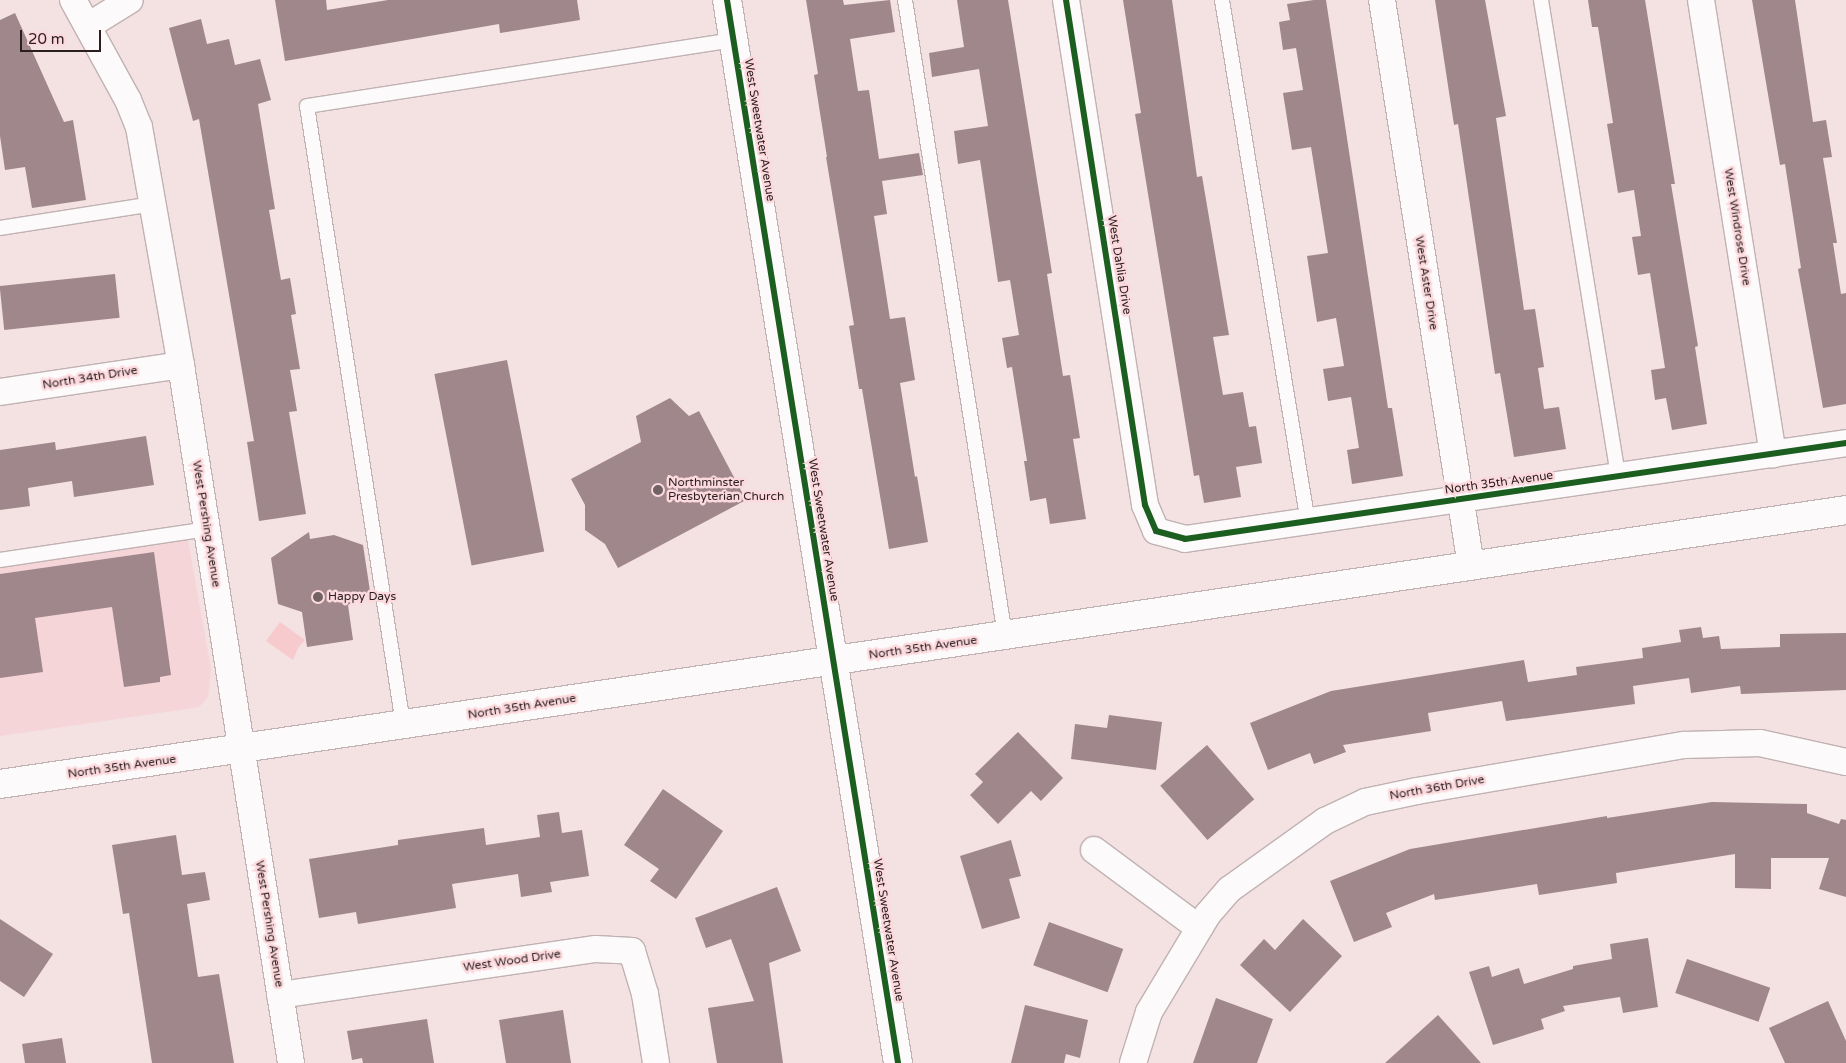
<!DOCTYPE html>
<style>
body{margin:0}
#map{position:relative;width:1846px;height:1063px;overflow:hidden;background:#f4e1e2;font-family:"Varela Round",sans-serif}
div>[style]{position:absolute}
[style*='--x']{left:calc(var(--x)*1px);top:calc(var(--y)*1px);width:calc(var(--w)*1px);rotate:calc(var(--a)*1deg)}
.built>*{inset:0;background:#f5d5d7}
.green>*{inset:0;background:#f7cace}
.building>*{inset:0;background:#a0878b;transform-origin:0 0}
.roads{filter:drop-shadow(1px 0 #c0b2b3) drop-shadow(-1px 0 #c0b2b3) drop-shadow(0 1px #c0b2b3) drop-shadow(0 -1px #c0b2b3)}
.service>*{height:14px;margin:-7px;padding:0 7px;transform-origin:7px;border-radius:7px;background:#fdfafb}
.minor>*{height:26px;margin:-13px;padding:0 13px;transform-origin:13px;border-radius:13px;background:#fdfafb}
.tertiary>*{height:28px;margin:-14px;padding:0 14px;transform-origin:14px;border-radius:14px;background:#fdfafb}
.secondary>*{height:28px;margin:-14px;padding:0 14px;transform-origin:14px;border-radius:14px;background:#fdfafb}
.cycleway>*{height:6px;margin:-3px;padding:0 3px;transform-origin:3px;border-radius:3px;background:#1b5e20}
.dots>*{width:14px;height:14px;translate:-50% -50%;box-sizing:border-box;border:2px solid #fcd9dc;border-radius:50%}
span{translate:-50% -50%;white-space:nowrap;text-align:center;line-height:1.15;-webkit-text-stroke:5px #fcd9dc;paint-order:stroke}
.street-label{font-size:12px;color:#2a1e1f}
.poi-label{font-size:12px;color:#2a1e1f}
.left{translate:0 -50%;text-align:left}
.scale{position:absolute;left:20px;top:30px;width:81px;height:22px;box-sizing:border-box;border:2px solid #2a1e1f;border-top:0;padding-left:6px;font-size:15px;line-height:18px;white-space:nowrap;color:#2a1e1f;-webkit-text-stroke:4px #fcd9dc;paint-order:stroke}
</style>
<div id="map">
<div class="built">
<div style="clip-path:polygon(185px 524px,211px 669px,208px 697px,199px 707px,187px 709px,0 736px,0 552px)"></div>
</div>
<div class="green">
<div style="clip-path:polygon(280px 622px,305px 640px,298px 648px,293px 660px,266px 641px)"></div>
</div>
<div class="building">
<div style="clip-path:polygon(275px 0,326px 0,327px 10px,388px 0,577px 0,580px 20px,500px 33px,499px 24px,285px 61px)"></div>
<div style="clip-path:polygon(806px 0,843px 0,844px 5px,890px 0,895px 32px,850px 39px,858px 91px,869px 90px,879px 159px,919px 153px,923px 175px,882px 181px,887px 214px,874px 216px,890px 319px,905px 317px,915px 380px,900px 383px,915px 477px,917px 476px,928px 542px,889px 549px,862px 389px,859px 389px,849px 326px,854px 325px,826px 157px,827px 157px,814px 75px,818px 74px)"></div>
<div style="clip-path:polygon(957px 0,1008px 0,1052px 273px,1047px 274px,1063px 376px,1070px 375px,1080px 438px,1073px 439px,1086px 519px,1050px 524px,1046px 498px,1030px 501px,1024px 461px,1027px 461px,1012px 367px,1007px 368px,1002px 338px,1019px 335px,1010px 280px,998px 282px,980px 160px,958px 164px,954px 131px,988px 126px,979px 69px,932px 77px,929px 53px,964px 47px)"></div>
<div style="clip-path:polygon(1123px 0,1172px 0,1197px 177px,1202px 176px,1229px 335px,1213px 337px,1223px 395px,1243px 392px,1249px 427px,1256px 426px,1262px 463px,1236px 467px,1241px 497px,1204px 503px,1199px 475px,1194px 476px,1135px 114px,1141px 113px)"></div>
<div style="clip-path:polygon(1314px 0,1326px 0,1388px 408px,1392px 408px,1403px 476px,1352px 484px,1347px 450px,1359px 448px,1351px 397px,1328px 401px,1323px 369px,1344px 366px,1336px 318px,1317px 322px,1307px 256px,1328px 253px,1311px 147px,1292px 150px,1283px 93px,1303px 90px,1296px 48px,1283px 50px,1279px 22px,1290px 20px,1287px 4px)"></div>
<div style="clip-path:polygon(1435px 0,1485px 0,1506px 116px,1496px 118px,1524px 310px,1535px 309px,1544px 367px,1538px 368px,1544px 409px,1559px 407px,1566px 449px,1514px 457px,1500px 373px,1495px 374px,1458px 124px,1454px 125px)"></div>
<div style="clip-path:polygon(1588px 0,1645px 0,1675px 184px,1671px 184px,1698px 346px,1695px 347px,1707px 424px,1672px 430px,1666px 398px,1655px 400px,1651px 370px,1665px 368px,1650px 273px,1638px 275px,1632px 237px,1641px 236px,1634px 190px,1618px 193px,1607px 124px,1613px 123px,1598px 27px,1592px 27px)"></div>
<div style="clip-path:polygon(1752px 0,1795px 0,1813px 122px,1826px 120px,1832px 157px,1823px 158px,1837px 243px,1833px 243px,1841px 294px,1846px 293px,1846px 404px,1823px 408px,1798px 269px,1801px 268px,1785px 164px,1780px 165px)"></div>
<div style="clip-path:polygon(15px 13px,64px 122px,73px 120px,86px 200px,32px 208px,25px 167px,5px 170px,0 136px,0 20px)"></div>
<div style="clip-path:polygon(201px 19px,207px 44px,229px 39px,235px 65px,260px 59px,271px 100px,258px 104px,275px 209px,269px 210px,281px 280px,290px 278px,296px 314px,291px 315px,300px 369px,290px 370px,297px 411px,289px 412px,306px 514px,259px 521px,247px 442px,254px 441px,199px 119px,193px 121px,169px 28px)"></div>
<div style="left:115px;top:274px;width:44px;height:116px;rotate:84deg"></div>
<div style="left:507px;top:360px;width:195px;height:74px;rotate:79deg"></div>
<div style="clip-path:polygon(670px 398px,689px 416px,699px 411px,746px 500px,618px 568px,605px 544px,585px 530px,585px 505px,571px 479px,641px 442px,636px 416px)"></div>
<div style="clip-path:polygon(146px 436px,154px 485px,74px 497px,72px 481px,28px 488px,30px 506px,0 510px,0 450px,55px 442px,56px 450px)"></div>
<div style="clip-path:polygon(309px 532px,310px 539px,334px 535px,363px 545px,370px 591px,348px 605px,353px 640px,307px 647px,302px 612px,278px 604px,271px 558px)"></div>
<div style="clip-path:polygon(154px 552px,171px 675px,160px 677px,160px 682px,124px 687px,112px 607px,35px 618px,43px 672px,0 678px,0 574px)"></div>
<div style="clip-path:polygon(1701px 627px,1703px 638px,1719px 636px,1721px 649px,1780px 647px,1780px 634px,1846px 633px,1846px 690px,1741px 694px,1740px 686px,1691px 693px,1689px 678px,1633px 686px,1635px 704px,1506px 721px,1502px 701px,1428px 713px,1431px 731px,1343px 745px,1346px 752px,1314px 764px,1310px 753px,1268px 770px,1250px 723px,1331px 691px,1524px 660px,1528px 682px,1577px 675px,1576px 667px,1643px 658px,1642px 648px,1681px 642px,1679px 630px)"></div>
<div style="clip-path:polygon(1109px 715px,1162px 722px,1156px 770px,1071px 759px,1075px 724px,1107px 728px)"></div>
<div style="clip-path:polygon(1018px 732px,1063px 778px,1041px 801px,1031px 791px,998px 824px,970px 795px,983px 782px,975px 774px)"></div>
<div style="left:1207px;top:745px;width:72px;height:62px;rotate:49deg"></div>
<div style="clip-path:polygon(663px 789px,723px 831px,676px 899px,650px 881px,659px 869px,624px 845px)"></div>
<div style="clip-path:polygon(1712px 802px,1807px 804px,1807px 813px,1839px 824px,1841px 819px,1846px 820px,1846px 897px,1819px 889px,1829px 858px,1771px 858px,1771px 889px,1735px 888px,1735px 854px,1616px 873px,1617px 883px,1539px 895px,1537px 884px,1435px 900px,1434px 894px,1386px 913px,1392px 927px,1354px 942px,1330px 881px,1410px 849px,1607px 816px,1607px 818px)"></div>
<div style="clip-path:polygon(559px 812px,562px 833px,582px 830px,589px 876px,550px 882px,552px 892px,521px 897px,518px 874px,452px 884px,456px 908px,358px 924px,356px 912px,319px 918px,309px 859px,398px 845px,398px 840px,484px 828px,486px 845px,540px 837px,537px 815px)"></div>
<div style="clip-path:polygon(176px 835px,182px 875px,205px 872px,210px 900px,187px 904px,198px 977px,219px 974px,234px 1063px,152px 1063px,129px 913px,123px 914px,112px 845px)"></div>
<div style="clip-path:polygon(1011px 840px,1021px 876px,1009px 879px,1020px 918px,982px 929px,960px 856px)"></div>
<div style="clip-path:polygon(777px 887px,801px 951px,769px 963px,783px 1063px,717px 1063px,708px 1008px,754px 1001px,731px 939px,706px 948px,695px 918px)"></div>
<div style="clip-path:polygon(0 919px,53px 954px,24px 997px,0 981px)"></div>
<div style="clip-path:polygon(1303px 919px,1342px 956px,1290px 1012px,1240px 965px,1264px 939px,1275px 950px)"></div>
<div style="left:1049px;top:922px;width:79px;height:46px;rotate:20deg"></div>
<div style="clip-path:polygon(1648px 938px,1658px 1007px,1623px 1013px,1620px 997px,1563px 1006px,1565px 1011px,1541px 1019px,1544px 1029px,1493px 1045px,1469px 972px,1489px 966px,1492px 977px,1519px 968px,1524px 984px,1573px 969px,1573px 966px,1612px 959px,1610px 944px)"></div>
<div style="left:1687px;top:959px;width:88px;height:36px;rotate:19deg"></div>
<div style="clip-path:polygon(1216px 998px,1273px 1019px,1257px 1063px,1193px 1063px)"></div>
<div style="clip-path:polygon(1828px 1001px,1846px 1041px,1846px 1063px,1785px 1063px,1769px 1028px)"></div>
<div style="clip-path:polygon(1025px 1005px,1088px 1020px,1080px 1058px,1066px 1054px,1064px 1063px,1011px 1063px)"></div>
<div style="clip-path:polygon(563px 1010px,571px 1063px,506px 1063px,499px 1020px)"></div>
<div style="clip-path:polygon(1438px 1015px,1481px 1063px,1385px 1063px)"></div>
<div style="clip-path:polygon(427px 1019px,434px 1063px,363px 1063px,362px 1058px,352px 1060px,347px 1031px)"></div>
<div style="clip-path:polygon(62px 1038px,66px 1063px,25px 1063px,22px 1044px)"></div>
</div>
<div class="roads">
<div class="service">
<div style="--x:905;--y:0;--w:644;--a:81.06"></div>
<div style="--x:1222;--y:0;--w:530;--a:80.66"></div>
<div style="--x:1541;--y:0;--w:483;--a:80.8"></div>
<div style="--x:0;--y:228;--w:156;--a:-8.9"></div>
<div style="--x:0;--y:560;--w:209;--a:-8.5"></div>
<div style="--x:403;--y:724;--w:625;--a:-98.83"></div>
<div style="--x:307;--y:106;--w:431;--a:-8.8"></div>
</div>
<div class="minor">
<div style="--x:73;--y:0;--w:114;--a:61.2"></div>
<div style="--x:128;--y:100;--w:29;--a:68"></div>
<div style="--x:139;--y:127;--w:242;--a:80"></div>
<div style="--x:181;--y:365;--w:707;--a:81.04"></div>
<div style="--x:1066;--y:0;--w:511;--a:81.11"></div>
<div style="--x:1145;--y:505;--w:28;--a:67"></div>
<div style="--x:1156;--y:531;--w:30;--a:15"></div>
<div style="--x:1185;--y:539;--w:668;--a:-8.26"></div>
<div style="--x:1382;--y:0;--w:573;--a:81.06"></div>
<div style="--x:1701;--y:0;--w:460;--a:81"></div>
<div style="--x:88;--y:26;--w:49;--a:-31.8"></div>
<div style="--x:0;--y:392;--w:183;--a:-8.5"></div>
<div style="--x:1094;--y:850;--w:131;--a:36.6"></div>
<div style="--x:280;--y:995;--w:319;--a:-8.3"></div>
<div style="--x:596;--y:949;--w:36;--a:3"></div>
<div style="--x:632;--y:951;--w:45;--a:73.2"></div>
<div style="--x:645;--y:994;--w:70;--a:80.9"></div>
<div style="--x:1133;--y:1063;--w:53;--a:-72.6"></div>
<div style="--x:1149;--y:1012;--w:114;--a:-59"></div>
<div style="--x:1208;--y:914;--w:33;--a:-49"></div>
<div style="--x:1230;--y:889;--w:117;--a:-35.6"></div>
<div style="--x:1325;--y:821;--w:44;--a:-25.4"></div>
<div style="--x:1365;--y:802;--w:53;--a:-11.9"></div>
<div style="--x:1417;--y:791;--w:271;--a:-9.8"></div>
<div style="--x:1684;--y:745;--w:76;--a:-1.5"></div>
<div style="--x:1760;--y:743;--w:88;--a:12.5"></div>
</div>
<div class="tertiary">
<div style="--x:727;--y:0;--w:1077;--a:80.86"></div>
</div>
<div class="secondary">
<div style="--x:0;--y:784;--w:1866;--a:-8.44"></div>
</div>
</div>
<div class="cycleway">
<div style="--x:727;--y:0;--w:1077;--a:80.86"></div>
<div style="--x:1066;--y:0;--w:511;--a:81.11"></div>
<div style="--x:1145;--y:505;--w:28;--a:67"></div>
<div style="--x:1156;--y:531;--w:30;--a:15"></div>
<div style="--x:1185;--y:539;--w:668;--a:-8.26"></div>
</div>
<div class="dots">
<div style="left:658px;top:490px;background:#716263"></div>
<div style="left:318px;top:597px;background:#716263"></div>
</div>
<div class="street-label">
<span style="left:759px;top:130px;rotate:81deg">West Sweetwater Avenue</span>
<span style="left:1737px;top:227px;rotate:81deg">West Windrose Drive</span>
<span style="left:1119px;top:265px;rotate:81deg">West Dahlia Drive</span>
<span style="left:1426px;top:283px;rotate:81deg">West Aster Drive</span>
<span style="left:90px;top:378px;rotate:-9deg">North 34th Drive</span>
<span style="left:1499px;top:483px;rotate:-8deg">North 35th Avenue</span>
<span style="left:206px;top:524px;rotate:81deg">West Pershing Avenue</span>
<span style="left:823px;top:530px;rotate:81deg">West Sweetwater Avenue</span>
<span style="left:923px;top:648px;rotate:-8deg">North 35th Avenue</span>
<span style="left:522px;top:707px;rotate:-9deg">North 35th Avenue</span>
<span style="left:122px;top:767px;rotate:-8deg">North 35th Avenue</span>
<span style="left:1437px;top:788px;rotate:-10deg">North 36th Drive</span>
<span style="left:269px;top:924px;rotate:81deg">West Pershing Avenue</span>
<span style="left:888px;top:930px;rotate:81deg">West Sweetwater Avenue</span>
<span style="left:512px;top:961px;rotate:-8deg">West Wood Drive</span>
</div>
<div class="poi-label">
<span class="left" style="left:668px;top:490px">Northminster<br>Presbyterian Church</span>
<span class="left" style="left:328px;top:597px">Happy Days</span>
</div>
<div class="scale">20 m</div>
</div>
